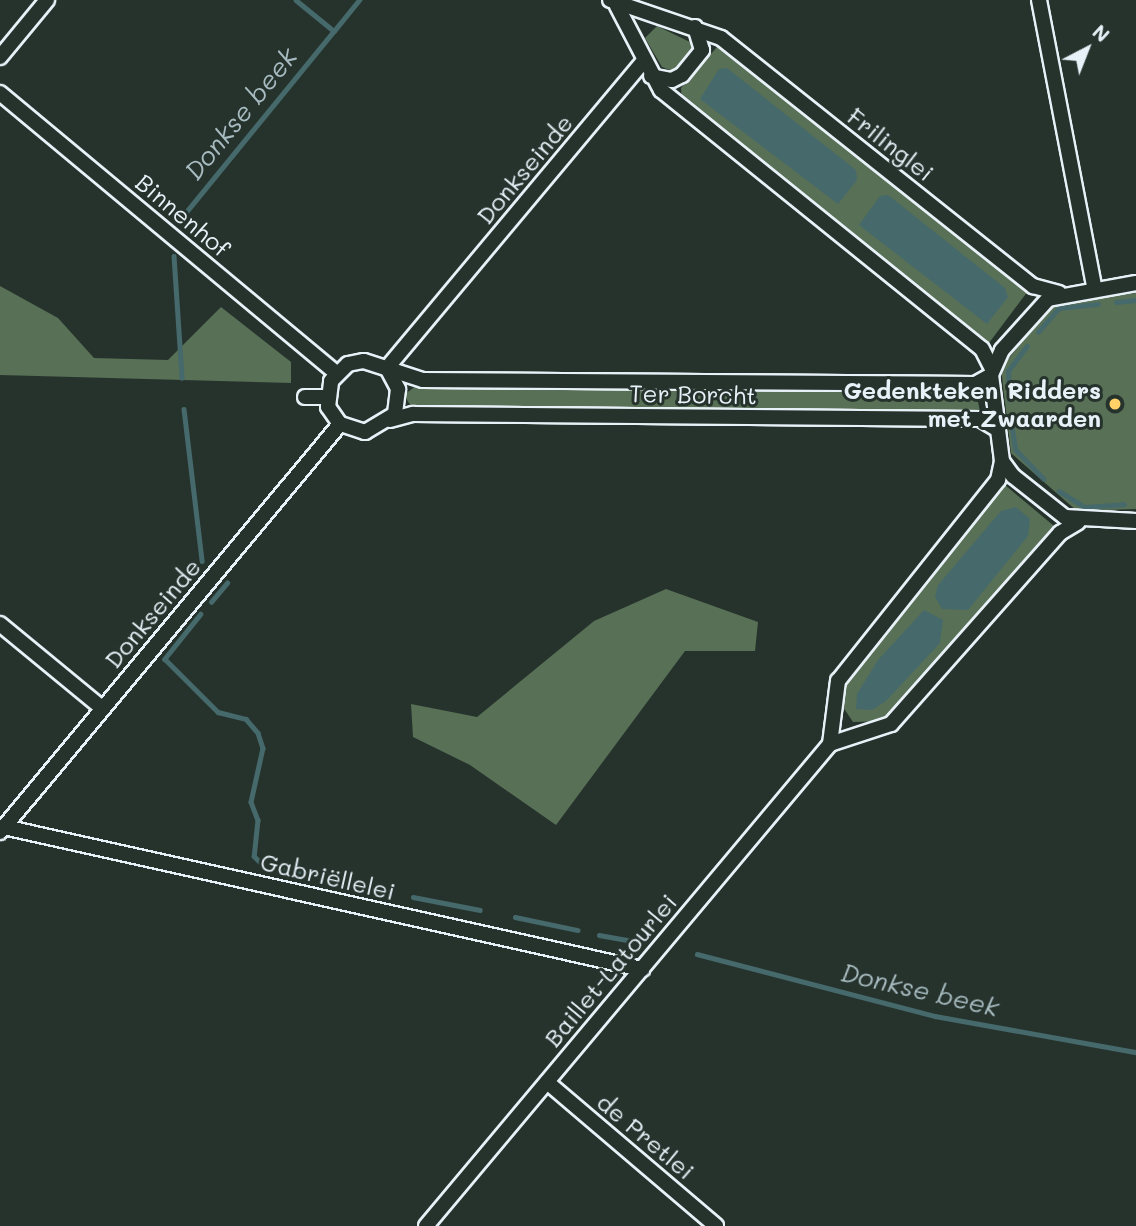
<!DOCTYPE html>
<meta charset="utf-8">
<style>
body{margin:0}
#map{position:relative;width:1136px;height:1226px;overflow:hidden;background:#26332d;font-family:Mali,sans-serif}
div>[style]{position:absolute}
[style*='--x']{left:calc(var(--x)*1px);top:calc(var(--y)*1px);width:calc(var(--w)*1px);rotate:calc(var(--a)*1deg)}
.green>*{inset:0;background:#587056}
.water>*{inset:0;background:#46696c}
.stream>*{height:4.5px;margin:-2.25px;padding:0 2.25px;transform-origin:2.25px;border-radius:2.25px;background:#46696c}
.roads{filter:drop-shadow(2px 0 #e8f1f8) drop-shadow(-2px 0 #e8f1f8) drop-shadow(0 2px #e8f1f8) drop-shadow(0 -2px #e8f1f8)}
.minor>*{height:14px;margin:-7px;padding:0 7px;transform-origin:7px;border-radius:7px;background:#26332d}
.dots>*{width:19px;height:19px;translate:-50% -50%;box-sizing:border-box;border:4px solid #26332d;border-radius:50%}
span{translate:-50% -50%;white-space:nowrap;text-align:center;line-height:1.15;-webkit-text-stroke:6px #26332d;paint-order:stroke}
.street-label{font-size:24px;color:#e8f1f8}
.poi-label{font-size:24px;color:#e8f1f8;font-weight:700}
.right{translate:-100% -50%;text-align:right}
.water-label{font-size:26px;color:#a7bbc0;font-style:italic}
.north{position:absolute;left:1052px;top:14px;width:70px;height:70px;-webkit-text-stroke:5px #26332d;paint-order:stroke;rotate:42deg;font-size:19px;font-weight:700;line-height:28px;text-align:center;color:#e8f1f8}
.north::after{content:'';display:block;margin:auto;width:24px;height:32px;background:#e8f1f8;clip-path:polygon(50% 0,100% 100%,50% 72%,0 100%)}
</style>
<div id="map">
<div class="green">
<div style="clip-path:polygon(657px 26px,694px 44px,675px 72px,662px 67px,645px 38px)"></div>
<div style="clip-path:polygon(717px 47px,1028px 291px,989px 343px,682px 100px,681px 88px)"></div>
<div style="clip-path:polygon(0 286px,58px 318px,94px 358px,168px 360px,221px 307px,291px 362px,291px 383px,0 375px)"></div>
<div style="clip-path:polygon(1136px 293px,1136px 509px,1077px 511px,1011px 453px,1001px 368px,1052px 304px)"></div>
<div style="clip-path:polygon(417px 385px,976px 391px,980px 412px,412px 408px,404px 395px)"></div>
<div style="clip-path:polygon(1005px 485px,1054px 526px,1052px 532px,932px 676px,884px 721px,853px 722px,841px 704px,844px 686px)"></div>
<div style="clip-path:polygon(666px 589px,758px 622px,755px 651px,685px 651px,556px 825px,470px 765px,413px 737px,411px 704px,477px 717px,594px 621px)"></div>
</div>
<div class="water">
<div style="clip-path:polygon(727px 68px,856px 170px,857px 180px,838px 204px,700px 99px,719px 69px)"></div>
<div style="clip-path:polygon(888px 195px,1005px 288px,1008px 297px,987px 324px,859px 225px,880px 196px)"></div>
<div style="clip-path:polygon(1016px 507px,1030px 519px,1028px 536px,968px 610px,942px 609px,935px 597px,938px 585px,1001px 511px)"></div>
<div style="clip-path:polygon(924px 610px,943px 620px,940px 643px,886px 701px,872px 710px,856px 709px,857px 694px,878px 660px)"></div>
</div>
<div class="stream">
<div style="--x:296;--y:0;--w:49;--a:39.2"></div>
<div style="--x:334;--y:31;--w:40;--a:-51"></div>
<div style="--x:178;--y:222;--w:247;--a:-50.8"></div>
<div style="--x:174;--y:256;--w:122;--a:86.2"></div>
<div style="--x:1116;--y:302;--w:20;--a:-6"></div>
<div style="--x:1038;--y:332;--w:32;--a:-49"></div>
<div style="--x:1059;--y:308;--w:39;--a:-6"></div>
<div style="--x:1009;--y:400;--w:29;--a:-92"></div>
<div style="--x:1008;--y:371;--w:31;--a:-53"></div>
<div style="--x:184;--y:409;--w:153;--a:83.2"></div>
<div style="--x:1011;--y:420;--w:30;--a:81"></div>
<div style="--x:1016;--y:450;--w:40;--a:46"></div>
<div style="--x:1059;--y:491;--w:31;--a:32"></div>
<div style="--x:1085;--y:507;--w:39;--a:-4"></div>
<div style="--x:211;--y:602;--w:25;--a:-50"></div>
<div style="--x:201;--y:614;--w:58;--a:128.7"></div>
<div style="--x:165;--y:659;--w:75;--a:45"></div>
<div style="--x:218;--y:712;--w:29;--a:14"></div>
<div style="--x:246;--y:719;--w:18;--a:49"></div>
<div style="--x:258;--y:733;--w:16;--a:72"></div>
<div style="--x:263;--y:748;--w:55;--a:102.5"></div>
<div style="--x:251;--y:802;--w:19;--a:69"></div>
<div style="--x:258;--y:820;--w:36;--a:96"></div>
<div style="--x:254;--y:856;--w:16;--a:45"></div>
<div style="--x:265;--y:867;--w:65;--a:7"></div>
<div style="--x:362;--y:884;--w:20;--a:15"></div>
<div style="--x:413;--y:897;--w:68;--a:11"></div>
<div style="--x:515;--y:917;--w:64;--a:11.7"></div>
<div style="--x:599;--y:935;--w:34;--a:10"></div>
<div style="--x:697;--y:954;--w:246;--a:14.6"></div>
<div style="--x:935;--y:1016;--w:204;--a:10.2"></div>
</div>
<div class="roads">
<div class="minor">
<div style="--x:610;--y:0;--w:117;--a:18.9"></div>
<div style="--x:721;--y:38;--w:399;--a:38.5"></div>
<div style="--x:1033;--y:286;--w:27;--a:15"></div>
<div style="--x:1039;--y:0;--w:291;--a:79.1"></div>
<div style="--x:617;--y:6;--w:95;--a:62.4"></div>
<div style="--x:661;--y:90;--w:412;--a:38.9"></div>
<div style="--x:982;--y:349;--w:20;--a:63"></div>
<div style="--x:0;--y:57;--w:74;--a:-50.5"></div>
<div style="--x:651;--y:76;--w:21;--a:11"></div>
<div style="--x:672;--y:80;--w:11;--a:-27"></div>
<div style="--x:682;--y:75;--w:32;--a:-51"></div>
<div style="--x:702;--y:50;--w:24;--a:-107"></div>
<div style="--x:0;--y:93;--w:437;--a:39.8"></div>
<div style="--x:1136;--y:283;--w:89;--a:169.7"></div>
<div style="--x:1048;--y:299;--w:69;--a:132"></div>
<div style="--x:1002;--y:350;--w:27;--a:114"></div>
<div style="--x:991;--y:375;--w:87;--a:82.7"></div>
<div style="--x:1002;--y:461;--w:19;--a:54"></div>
<div style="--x:1013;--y:476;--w:66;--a:38.3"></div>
<div style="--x:1065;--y:517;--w:71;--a:3.2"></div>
<div style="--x:387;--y:368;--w:24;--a:62"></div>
<div style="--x:398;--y:389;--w:25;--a:97"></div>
<div style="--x:395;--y:414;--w:35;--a:149"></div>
<div style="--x:365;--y:432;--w:26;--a:-162"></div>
<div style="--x:340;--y:424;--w:21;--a:-125"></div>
<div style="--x:328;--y:407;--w:26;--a:-83"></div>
<div style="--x:331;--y:381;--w:24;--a:-45"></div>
<div style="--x:348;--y:364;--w:16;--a:-11"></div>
<div style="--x:364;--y:361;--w:62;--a:17.9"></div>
<div style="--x:423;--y:380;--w:552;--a:0.42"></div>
<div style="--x:975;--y:384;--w:18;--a:-29"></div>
<div style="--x:387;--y:368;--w:399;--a:-50.1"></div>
<div style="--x:305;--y:397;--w:22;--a:0"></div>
<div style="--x:390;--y:420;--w:24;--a:-15"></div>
<div style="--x:413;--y:414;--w:567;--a:0.51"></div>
<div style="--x:980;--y:419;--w:17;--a:31"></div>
<div style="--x:0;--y:624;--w:132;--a:39.5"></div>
<div style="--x:830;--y:744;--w:64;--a:-82.8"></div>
<div style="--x:838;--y:681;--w:257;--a:-51.5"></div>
<div style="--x:998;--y:480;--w:19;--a:-78"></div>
<div style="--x:4;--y:827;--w:654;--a:12.55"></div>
<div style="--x:0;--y:832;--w:531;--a:-50.19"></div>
<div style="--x:547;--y:1082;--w:222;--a:40.4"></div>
<div style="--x:426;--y:1226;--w:629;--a:-50.03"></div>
<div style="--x:830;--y:744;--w:64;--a:-18.2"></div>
<div style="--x:891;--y:724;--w:255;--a:-48.5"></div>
<div style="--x:1060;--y:533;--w:21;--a:-31"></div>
</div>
</div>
<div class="dots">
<div style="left:1115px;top:404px;background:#ffd166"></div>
</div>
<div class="street-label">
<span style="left:891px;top:144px;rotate:38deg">Frilinglei</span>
<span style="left:524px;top:169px;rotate:-50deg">Donkseinde</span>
<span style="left:183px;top:215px;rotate:40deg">Binnenhof</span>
<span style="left:693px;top:394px;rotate:1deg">Ter Borcht</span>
<span style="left:152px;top:613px;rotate:-50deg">Donkseinde</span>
<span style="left:328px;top:876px;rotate:13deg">Gabriëllelei</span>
<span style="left:610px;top:970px;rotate:-50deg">Baillet-Latourlei</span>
<span style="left:646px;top:1136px;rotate:40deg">de Pretlei</span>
</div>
<div class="poi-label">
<span class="right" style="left:1101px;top:404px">Gedenkteken Ridders<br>met Zwaarden</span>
</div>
<div class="water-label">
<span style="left:241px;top:114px;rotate:-51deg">Donkse beek</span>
<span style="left:920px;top:990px;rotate:13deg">Donkse beek</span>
</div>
<div class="north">N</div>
</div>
